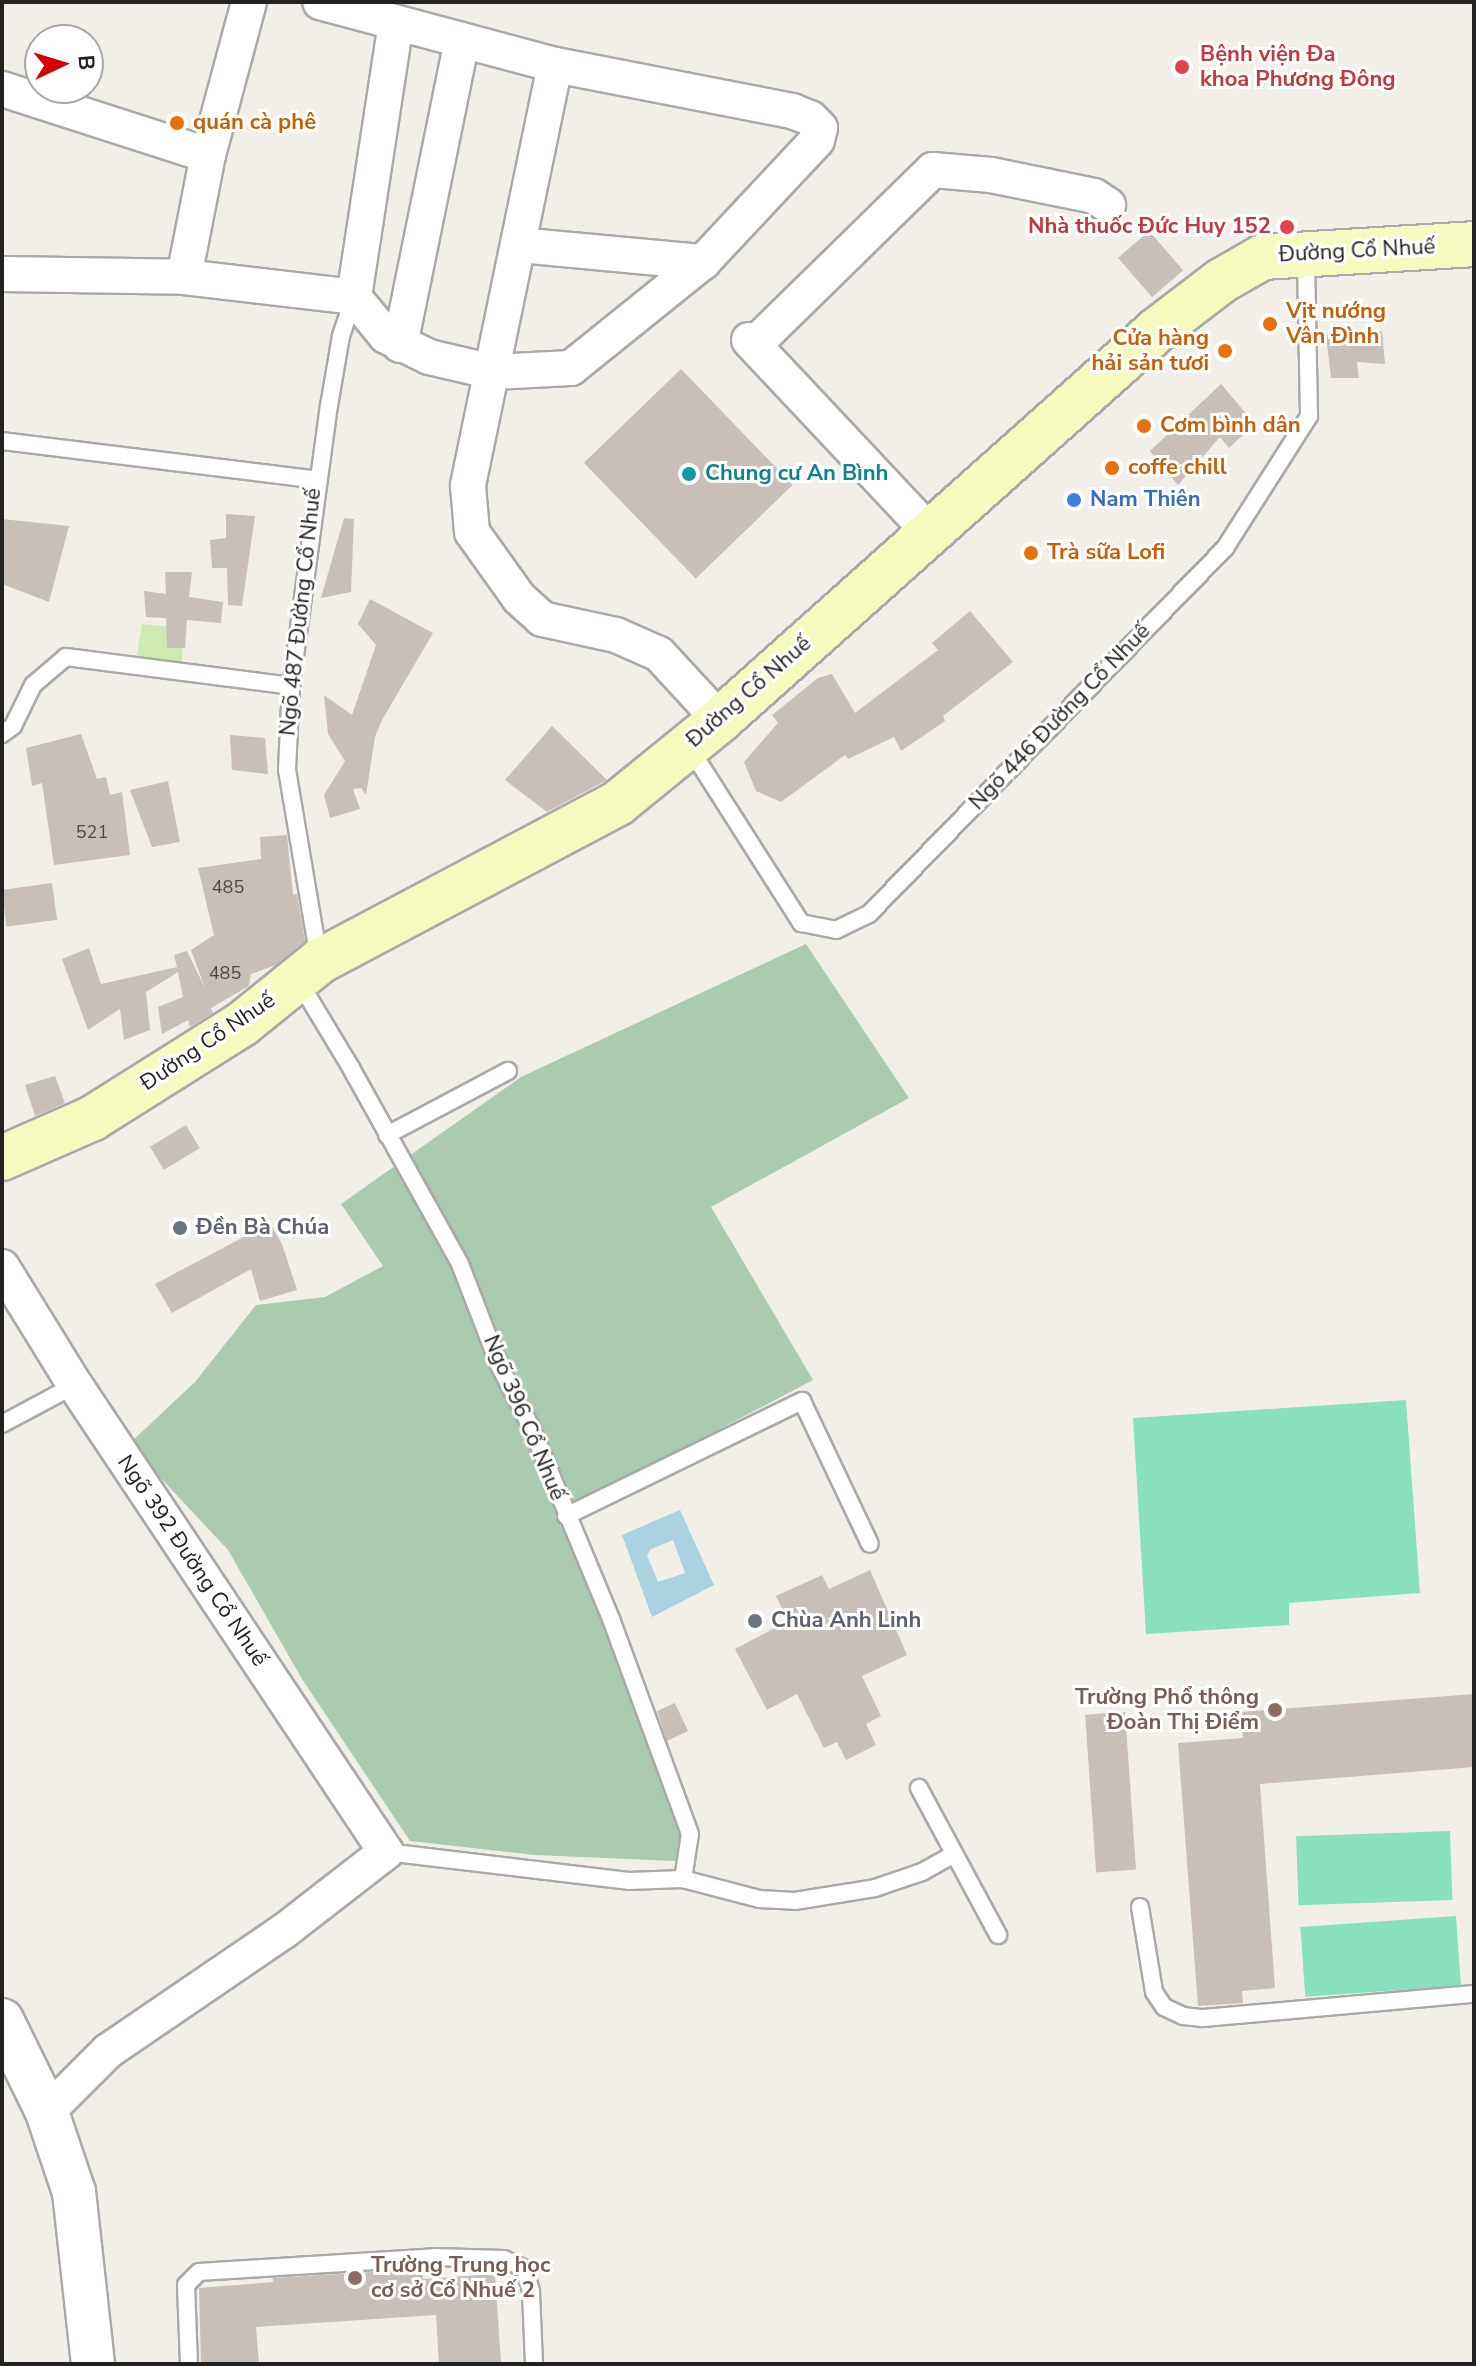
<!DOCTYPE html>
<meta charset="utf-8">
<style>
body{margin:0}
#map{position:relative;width:1476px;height:2366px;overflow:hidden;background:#f2efe9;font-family:"Nunito Sans",sans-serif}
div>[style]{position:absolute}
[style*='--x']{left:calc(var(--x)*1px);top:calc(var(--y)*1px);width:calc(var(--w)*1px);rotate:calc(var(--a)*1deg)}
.grass>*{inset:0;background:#cdebb0}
.cemetery>*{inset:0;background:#aacbaf}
.pitch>*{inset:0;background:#88e0be;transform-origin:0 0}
.water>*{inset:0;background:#aad3df}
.building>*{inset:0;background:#c7bfb8;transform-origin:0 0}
.roads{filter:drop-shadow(2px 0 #a9a9a9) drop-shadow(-2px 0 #a9a9a9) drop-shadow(0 2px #a9a9a9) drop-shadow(0 -2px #a9a9a9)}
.service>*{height:16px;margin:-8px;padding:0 8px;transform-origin:8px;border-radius:8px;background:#fff}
.minor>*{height:34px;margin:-17px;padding:0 17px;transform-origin:17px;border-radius:17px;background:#fff}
.tertiary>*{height:42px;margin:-21px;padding:0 21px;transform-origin:21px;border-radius:21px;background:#fff}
.secondary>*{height:44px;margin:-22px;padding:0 22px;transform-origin:22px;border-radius:22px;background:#f7fabf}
.dots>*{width:22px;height:22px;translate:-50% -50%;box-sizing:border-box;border:4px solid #fff;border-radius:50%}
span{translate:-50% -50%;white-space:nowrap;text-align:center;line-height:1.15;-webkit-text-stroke:6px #fff;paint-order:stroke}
.number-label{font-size:18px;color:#4b4948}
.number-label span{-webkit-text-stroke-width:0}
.health-label{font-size:22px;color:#be3a42;font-weight:700}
.left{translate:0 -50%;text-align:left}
.right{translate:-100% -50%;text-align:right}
.food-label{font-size:22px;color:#c56008;font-weight:700}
.street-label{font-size:22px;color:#222}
.culture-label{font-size:22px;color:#0d838f;font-weight:700}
.shop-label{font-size:22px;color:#366cbe;font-weight:700}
.worship-label{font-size:22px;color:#5b616d;font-weight:700}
.education-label{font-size:22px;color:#785e54;font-weight:700}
.frame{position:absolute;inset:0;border:4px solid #222;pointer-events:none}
.north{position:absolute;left:24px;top:24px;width:80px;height:80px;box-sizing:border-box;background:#fff;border:2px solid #a7a7a7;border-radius:50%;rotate:86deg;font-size:22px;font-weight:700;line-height:32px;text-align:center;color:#222}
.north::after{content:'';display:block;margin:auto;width:28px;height:36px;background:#d40000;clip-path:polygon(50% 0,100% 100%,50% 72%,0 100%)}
</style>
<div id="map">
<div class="grass">
<div style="clip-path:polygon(142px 624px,183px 628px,182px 667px,137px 655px)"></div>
</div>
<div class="cemetery">
<div style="clip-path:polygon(806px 944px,909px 1098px,711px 1207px,813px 1380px,555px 1516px,575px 1552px,686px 1844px,675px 1861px,535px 1855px,410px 1841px,302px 1679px,228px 1550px,129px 1444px,195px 1382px,256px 1305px,325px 1297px,383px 1266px,341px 1204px,521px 1077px)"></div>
</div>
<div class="pitch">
<div style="clip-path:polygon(1406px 1400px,1420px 1593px,1289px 1603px,1289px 1625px,1146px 1634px,1133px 1418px)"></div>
<div style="left:1450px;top:1831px;width:69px;height:154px;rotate:88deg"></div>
<div style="left:1456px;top:1916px;width:70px;height:156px;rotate:86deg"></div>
</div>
<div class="water">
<div style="clip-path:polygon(evenodd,680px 1510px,714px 1585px,652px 1617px,622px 1535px,680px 1510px,673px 1540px,685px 1573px,658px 1582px,647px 1555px,651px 1549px,673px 1540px)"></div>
</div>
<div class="building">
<div style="left:1149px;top:231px;width:52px;height:41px;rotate:49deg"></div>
<div style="clip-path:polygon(1382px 331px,1385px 364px,1357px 362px,1359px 378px,1331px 378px,1326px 335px)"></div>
<div style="left:681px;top:369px;width:161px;height:135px;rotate:46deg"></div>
<div style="clip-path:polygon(1221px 384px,1255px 424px,1229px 448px,1220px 437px,1178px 485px,1150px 451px)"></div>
<div style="clip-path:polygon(226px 514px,255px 516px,242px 606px,228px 605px,227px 568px,212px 568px,210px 540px,226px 538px)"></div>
<div style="clip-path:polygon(344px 518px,354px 519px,351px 592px,321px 598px)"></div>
<div style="clip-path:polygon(2px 519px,69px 526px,49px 602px,2px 584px)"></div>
<div style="clip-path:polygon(165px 572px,192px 572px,189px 597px,223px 602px,221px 623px,187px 620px,185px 648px,167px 648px,166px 618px,146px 617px,144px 591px,166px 594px)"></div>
<div style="clip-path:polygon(370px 599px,433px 633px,382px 720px,375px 737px,366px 795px,361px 788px,353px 789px,360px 809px,330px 818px,324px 795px,345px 761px,328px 734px,324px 695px,352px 715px,376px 645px,358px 624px)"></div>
<div style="clip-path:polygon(970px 611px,1013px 662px,943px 716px,945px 721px,901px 751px,894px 737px,848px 759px,845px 755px,781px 802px,756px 791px,744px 762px,778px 723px,772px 715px,818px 678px,832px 674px,855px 713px,938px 650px,932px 643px)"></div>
<div style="clip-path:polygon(552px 726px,607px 780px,547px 812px,505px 780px)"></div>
<div style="clip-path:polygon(81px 734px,97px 779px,106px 777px,110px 795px,122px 792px,130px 855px,54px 865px,42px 783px,32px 786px,26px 748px)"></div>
<div style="clip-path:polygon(230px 735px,265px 738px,268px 774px,232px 770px)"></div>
<div style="clip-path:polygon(168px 781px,180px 842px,152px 847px,130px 790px)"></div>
<div style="clip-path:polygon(287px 835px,293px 895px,297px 894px,305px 941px,276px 965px,251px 974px,249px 986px,211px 1008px,213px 1013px,190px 1027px,188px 1020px,162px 1034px,158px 1007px,183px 997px,178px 972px,146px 992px,150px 1030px,124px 1040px,120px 1009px,88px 1030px,62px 959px,89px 948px,101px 984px,177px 967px,174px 955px,187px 951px,205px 988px,191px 950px,214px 935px,198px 868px,261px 859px,260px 837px)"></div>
<div style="left:52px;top:883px;width:37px;height:51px;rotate:82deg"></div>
<div style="clip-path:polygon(55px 1076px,65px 1103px,35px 1116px,25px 1085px)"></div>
<div style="left:186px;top:1125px;width:27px;height:42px;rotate:59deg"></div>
<div style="clip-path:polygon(270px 1223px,282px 1244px,297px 1290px,260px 1301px,251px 1269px,172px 1313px,155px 1284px)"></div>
<div style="clip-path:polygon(870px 1570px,907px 1655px,862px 1676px,881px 1716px,866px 1724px,876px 1745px,846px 1760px,837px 1742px,824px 1748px,797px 1694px,767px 1710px,735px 1649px,788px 1621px,776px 1596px,822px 1575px,829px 1589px)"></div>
<div style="clip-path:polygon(1474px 1694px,1474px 1767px,1260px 1784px,1275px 1988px,1242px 1991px,1243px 2003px,1198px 2006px,1178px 1743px,1243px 1738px,1241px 1712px)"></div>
<div style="clip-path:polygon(675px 1703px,688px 1731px,667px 1741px,657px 1711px)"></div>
<div style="left:1125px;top:1712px;width:158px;height:40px;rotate:86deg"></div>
<div style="clip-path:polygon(422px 2269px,423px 2279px,495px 2274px,501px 2364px,439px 2364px,436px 2315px,256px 2327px,259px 2364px,201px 2364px,199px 2288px,273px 2282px,273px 2278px)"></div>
</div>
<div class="roads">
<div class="service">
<div style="--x:2;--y:441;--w:318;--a:7"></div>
<div style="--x:2;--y:734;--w:14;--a:-36"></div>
<div style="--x:13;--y:726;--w:46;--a:-64"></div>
<div style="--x:33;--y:685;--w:43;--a:-40.3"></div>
<div style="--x:66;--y:657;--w:227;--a:7.3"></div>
<div style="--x:689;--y:747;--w:209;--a:57.5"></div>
<div style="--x:801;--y:923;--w:36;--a:11"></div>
<div style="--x:836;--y:930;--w:37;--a:-26"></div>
<div style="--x:869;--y:914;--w:511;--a:-45.79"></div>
<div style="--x:1225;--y:548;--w:156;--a:-57.5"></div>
<div style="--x:1309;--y:416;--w:161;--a:-91.1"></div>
<div style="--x:319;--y:959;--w:192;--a:-99.6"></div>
<div style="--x:287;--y:770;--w:84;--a:-87.3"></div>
<div style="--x:291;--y:686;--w:283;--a:-82.3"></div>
<div style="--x:329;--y:406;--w:71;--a:-80.3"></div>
<div style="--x:341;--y:336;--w:41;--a:-71.6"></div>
<div style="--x:298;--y:980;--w:103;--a:58.9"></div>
<div style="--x:351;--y:1068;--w:224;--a:60.9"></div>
<div style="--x:460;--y:1264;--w:110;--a:68.8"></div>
<div style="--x:500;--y:1367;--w:70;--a:62.7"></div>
<div style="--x:532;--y:1429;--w:206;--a:67.4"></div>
<div style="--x:611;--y:1619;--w:229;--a:69.8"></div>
<div style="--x:690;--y:1834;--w:46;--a:98.8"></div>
<div style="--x:387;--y:1135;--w:137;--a:-27.9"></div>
<div style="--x:2;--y:1424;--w:83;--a:-28.1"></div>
<div style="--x:566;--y:1516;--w:263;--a:-26"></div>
<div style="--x:802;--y:1401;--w:158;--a:64.6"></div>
<div style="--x:919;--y:1788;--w:167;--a:61.7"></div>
<div style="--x:386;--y:1852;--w:244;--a:6.8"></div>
<div style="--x:628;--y:1881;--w:55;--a:-2.1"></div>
<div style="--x:683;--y:1879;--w:79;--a:14.7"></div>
<div style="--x:759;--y:1899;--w:36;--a:3"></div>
<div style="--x:795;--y:1901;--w:81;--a:-9.2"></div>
<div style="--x:875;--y:1888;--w:50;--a:-18.8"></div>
<div style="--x:922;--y:1872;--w:35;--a:-29"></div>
<div style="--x:1140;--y:1907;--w:86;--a:80.6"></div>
<div style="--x:1154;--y:1992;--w:18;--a:56"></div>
<div style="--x:1164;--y:2007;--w:21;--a:25"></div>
<div style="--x:1183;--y:2016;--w:20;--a:6"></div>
<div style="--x:1203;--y:2018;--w:272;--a:-5.1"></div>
<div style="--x:189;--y:2364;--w:79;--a:-92.2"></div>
<div style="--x:186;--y:2285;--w:18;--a:-45"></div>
<div style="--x:199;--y:2272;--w:236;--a:-3.6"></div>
<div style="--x:435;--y:2257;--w:69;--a:1.7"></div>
<div style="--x:504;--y:2259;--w:23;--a:25"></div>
<div style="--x:525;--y:2269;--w:24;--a:75"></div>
<div style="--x:531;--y:2292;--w:72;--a:87.6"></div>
</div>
<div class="minor">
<div style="--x:555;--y:65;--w:430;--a:101.7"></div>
<div style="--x:468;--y:486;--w:46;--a:85"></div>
<div style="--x:472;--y:532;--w:81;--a:54.5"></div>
<div style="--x:519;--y:598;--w:31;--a:42"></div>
<div style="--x:542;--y:619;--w:76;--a:12.2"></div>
<div style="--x:616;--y:635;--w:47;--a:23.8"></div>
<div style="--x:659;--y:654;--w:90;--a:47.3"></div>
<div style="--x:2;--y:89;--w:216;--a:17.8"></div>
<div style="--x:518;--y:245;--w:186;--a:5.3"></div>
<div style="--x:2;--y:274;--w:182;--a:0.9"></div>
<div style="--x:184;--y:277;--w:171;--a:6.7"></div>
<div style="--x:354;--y:297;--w:50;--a:50.6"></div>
<div style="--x:386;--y:336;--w:48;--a:26"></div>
<div style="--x:429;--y:357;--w:66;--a:13.2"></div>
<div style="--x:493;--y:372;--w:78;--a:-2.9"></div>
<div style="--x:571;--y:368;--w:169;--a:-38.8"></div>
<div style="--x:703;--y:262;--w:167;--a:-46.9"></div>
<div style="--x:817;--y:140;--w:12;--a:-76"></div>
<div style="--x:820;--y:128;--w:14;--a:-135"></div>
<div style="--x:810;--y:118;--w:19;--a:-159"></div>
<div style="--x:792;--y:111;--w:241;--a:-169"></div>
<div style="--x:555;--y:65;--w:243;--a:-165"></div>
<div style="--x:184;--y:277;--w:124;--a:-78.9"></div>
<div style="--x:208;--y:155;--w:158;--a:-75"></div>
<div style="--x:354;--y:297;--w:277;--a:-81.3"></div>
<div style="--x:749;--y:340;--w:263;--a:46.8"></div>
<div style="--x:400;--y:345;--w:311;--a:-78.5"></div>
<div style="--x:754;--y:345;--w:250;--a:-44.4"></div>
<div style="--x:933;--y:170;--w:58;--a:4.9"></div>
<div style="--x:991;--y:175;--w:105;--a:11.5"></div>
<div style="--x:1094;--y:196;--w:17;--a:33"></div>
<div style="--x:2;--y:1267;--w:139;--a:58.3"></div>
<div style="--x:75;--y:1385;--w:561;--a:56.34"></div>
<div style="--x:386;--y:1852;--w:129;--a:142.2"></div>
<div style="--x:284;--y:1931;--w:213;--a:145.7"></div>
<div style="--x:108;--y:2051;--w:86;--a:135"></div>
</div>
<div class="tertiary">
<div style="--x:2;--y:2020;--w:102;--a:63.9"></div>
<div style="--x:47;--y:2112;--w:84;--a:71.4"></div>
<div style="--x:74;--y:2192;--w:173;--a:83.7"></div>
</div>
<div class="secondary">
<div style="--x:2;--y:1158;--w:99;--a:-23.7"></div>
<div style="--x:93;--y:1118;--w:176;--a:-32.2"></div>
<div style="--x:242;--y:1024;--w:100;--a:-38.9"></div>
<div style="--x:320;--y:961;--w:337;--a:-27.9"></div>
<div style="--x:618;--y:803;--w:132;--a:-39.1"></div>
<div style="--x:720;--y:720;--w:586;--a:-41.75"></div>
<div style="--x:1157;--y:330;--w:81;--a:-37.4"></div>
<div style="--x:1221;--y:281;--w:48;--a:-29.7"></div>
<div style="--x:1263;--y:257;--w:211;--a:-3.5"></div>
</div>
</div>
<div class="dots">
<div style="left:1182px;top:67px;background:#e0444e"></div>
<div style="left:177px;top:123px;background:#e8710a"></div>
<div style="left:1287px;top:227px;background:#e0444e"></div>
<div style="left:1270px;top:324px;background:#e8710a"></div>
<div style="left:1225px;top:351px;background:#e8710a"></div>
<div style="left:1144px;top:426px;background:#e8710a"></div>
<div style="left:1112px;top:468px;background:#e8710a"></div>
<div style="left:689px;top:474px;background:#0f9aa8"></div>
<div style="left:1074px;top:500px;background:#3f7fe0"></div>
<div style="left:1031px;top:553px;background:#e8710a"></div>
<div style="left:180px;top:1228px;background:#6b7280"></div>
<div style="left:755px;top:1621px;background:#6b7280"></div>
<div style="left:1275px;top:1710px;background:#8d6e63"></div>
<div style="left:355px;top:2278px;background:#8d6e63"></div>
</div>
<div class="number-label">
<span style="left:92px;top:832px">521</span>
<span style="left:228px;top:887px">485</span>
<span style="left:225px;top:973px">485</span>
</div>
<div class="health-label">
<span class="left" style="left:1200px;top:67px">Bệnh viện Đa<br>khoa Phương Đông</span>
<span class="right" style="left:1271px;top:227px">Nhà thuốc Đức Huy 152</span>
</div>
<div class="food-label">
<span class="left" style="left:193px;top:123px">quán cà phê</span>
<span class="left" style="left:1286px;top:324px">Vịt nướng<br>Vân Đình</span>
<span class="right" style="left:1209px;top:351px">Cửa hàng<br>hải sản tươi</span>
<span class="left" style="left:1160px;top:426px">Cơm bình dân</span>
<span class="left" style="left:1128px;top:468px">coffe chill</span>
<span class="left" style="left:1047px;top:553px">Trà sữa Lofi</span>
</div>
<div class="street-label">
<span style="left:1357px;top:251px;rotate:-3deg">Đường Cổ Nhuế</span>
<span style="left:301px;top:612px;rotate:-84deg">Ngõ 487 Đường Cổ Nhuế</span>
<span style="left:749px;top:692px;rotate:-41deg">Đường Cổ Nhuế</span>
<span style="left:1060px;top:717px;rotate:-46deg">Ngõ 446 Đường Cổ Nhuế</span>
<span style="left:208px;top:1042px;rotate:-34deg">Đường Cổ Nhuế</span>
<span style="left:524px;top:1418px;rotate:67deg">Ngõ 396 Cổ Nhuế</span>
<span style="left:192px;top:1561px;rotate:56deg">Ngõ 392 Đường Cổ Nhuế</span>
</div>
<div class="culture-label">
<span class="left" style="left:705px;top:474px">Chung cư An Bình</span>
</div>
<div class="shop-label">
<span class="left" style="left:1090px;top:500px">Nam Thiên</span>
</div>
<div class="worship-label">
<span class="left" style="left:196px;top:1228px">Đền Bà Chúa</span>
<span class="left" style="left:771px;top:1621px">Chùa Anh Linh</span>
</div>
<div class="education-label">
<span class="right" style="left:1259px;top:1710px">Trường Phổ thông<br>Đoàn Thị Điểm</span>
<span class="left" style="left:371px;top:2278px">Trường Trung học<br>cơ sở Cổ Nhuế 2</span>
</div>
<div class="frame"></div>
<div class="north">B</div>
</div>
